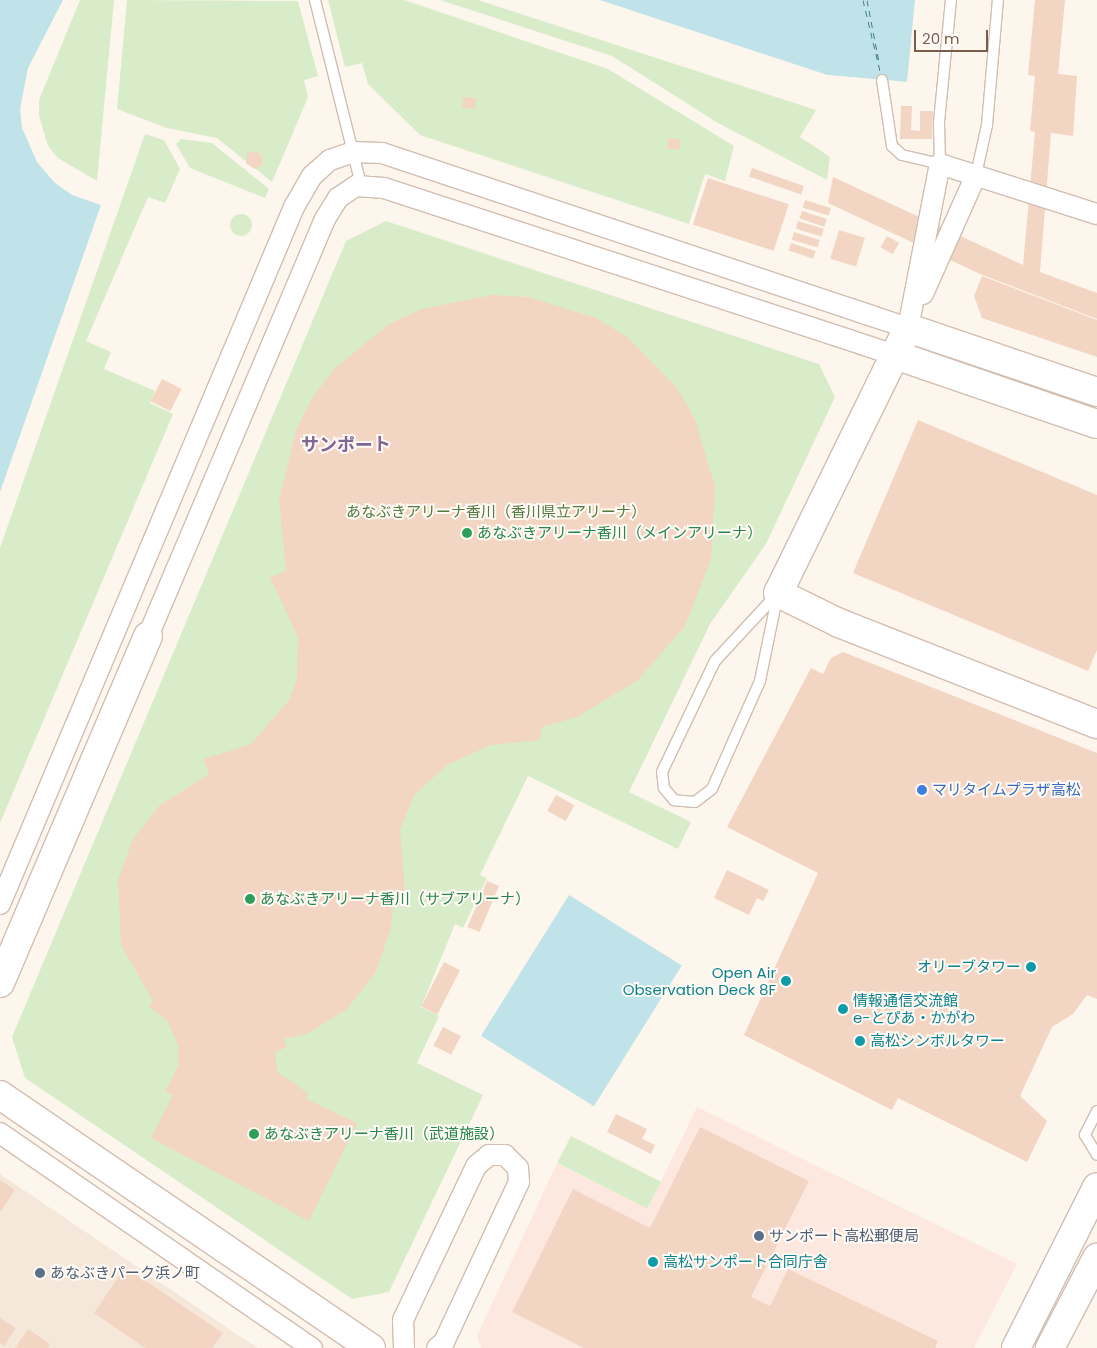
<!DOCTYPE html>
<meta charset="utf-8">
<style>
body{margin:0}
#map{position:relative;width:1097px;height:1348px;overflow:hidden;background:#fdf6ec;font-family:Poppins,"Noto Sans JP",sans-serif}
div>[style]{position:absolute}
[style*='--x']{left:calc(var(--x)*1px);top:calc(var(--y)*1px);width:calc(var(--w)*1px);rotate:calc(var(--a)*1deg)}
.residential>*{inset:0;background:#f5e8da}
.commercial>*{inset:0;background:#fde8e0}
.green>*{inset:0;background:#d8ecc9;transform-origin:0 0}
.round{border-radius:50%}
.water>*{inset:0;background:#bfe3e8;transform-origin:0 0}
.pier>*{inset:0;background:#fdf6ec}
.ferry>*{height:1px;margin-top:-0.5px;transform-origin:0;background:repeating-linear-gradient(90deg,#437c86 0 6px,transparent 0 11px)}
.building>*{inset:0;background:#f3d5c3;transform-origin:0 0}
.roads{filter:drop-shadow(1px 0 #d1beb0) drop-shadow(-1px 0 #d1beb0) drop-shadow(0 1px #d1beb0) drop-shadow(0 -1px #d1beb0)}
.lane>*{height:10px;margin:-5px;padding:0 5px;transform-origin:5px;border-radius:5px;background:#fff}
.street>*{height:20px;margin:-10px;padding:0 10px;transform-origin:10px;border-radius:10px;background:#fff}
.secondary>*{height:28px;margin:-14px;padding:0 14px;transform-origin:14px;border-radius:14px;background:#fff}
.dots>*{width:14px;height:14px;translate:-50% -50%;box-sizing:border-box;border:2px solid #fffaf3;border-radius:50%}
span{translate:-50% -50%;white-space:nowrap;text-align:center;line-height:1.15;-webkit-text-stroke:4px #fffaf3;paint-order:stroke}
.park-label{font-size:15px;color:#537a41}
.leisure-label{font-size:15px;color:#27864d}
.left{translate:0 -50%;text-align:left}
.shop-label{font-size:15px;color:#366cbe}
.culture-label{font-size:15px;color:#0d838f}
.right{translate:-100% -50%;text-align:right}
.service-label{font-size:15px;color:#4e5e75}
.quarter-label{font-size:18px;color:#846695;font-weight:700}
.scale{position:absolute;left:914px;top:30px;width:74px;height:22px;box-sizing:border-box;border:2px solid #7a5c4d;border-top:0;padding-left:6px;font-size:15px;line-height:18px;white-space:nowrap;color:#7a5c4d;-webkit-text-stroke:4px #fffaf3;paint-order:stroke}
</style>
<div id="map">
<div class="residential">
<div style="clip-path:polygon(0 1174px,232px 1331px,258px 1348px,0 1348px)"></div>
</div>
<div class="commercial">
<div style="clip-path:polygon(697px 1107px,1017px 1264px,974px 1348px,481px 1348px,477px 1336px,557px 1163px,648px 1208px)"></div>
</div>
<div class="green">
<div style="clip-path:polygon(80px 0,114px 0,97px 181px,58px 158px,48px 146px,39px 116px,39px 100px)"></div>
<div style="clip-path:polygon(127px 0,298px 1px,318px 76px,304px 80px,308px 97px,272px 182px,217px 138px,167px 128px,117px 109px)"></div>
<div style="clip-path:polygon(328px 0,404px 0,608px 69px,734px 146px,725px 181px,705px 174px,689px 224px,420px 135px,368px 84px,362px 63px,345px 67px)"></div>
<div style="clip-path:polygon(440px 0,478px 0,816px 110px,800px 137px,830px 157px,827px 180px,718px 123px,612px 56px)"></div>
<div style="clip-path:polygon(145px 134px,164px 140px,180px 169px,165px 203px,148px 197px,86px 341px,111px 352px,104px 369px,155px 391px,150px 403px,173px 414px,0 823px,0 548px)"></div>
<div style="clip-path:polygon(181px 139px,212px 143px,269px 189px,265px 198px,190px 168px,176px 144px)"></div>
<div class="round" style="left:230px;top:214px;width:22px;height:22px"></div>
<div style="clip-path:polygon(386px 221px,819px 364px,835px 397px,766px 544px,710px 624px,629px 792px,691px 822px,678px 849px,528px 776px,480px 875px,487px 878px,463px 928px,455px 924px,421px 1007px,439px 1016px,417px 1063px,483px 1095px,389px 1292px,352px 1299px,25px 1078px,12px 1037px,346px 241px)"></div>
<div style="left:571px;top:1136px;width:101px;height:30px;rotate:27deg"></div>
</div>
<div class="water">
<div style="clip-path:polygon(0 0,63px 0,28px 68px,20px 109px,22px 128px,37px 162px,55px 183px,72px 195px,101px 205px,0 492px)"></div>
<div style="clip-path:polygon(600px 0,915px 0,907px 82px,827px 75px)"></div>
<div style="left:569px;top:895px;width:133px;height:166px;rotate:32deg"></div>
</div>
<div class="pier">
<div style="clip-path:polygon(597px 0,827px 75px,907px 82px,918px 0,910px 82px,826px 78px)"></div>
</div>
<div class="ferry">
<div style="--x:863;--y:0;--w:77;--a:76.5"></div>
<div style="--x:867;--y:0;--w:63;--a:79"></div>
</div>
<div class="building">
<div style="clip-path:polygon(1035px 0,1065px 0,1058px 74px,1077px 76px,1073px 136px,1051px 133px,1040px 272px,1097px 293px,1097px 319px,980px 274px,828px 203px,833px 177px,1023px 265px,1035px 132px,1030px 131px,1035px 76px,1028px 75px)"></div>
<div style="left:463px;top:97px;width:13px;height:11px;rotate:4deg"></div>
<div style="clip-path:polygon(901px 106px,912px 106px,911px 130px,920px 131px,920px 111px,933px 111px,932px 139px,900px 139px)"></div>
<div style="clip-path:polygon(668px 138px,680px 139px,680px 149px,667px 149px)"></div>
<div style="clip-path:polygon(256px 151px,263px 157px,262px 165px,254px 169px,246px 163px,247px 154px)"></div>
<div style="left:752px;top:168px;width:55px;height:9px;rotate:19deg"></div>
<div style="left:708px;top:178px;width:85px;height:49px;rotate:18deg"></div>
<div style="left:805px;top:200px;width:27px;height:8px;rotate:17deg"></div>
<div style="left:802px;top:211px;width:26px;height:8px;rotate:18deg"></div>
<div style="left:798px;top:221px;width:27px;height:8px;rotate:17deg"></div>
<div style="left:839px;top:230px;width:27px;height:30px;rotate:17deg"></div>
<div style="left:794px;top:232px;width:27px;height:8px;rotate:17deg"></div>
<div style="left:887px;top:236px;width:14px;height:13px;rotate:30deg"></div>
<div style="left:791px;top:243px;width:26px;height:8px;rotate:18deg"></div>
<div style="clip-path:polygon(982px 276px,1097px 320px,1097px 357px,982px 318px,974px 296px)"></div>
<div style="clip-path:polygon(492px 295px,528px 297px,596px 318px,627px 337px,677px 388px,695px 419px,715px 487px,711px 559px,685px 626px,638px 680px,577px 717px,542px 727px,540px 740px,491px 745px,447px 765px,415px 794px,400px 829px,406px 905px,393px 905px,391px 928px,376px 972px,347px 1009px,307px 1034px,284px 1039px,287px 1047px,275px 1052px,277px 1072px,308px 1093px,306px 1099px,357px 1123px,309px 1221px,151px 1138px,173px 1095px,165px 1092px,178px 1066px,178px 1045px,167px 1020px,149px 1007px,153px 1001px,121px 945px,118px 880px,133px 839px,160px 805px,209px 774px,204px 759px,251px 744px,290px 699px,297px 678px,298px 637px,270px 577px,286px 571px,279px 500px,296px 430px,312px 398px,334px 369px,389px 324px,422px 309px)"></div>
<div style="left:162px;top:379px;width:22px;height:25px;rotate:27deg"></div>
<div style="clip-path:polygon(918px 420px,1097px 495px,1097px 650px,1088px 671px,853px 573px)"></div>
<div style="clip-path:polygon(843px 652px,1097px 753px,1097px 999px,1087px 995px,1073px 1014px,1052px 1027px,1020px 1096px,1047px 1121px,1027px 1162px,898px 1098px,892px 1110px,744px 1035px,818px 873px,727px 827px,811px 668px,823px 674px,831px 658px)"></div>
<div style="left:556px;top:795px;width:21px;height:18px;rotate:29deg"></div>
<div style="clip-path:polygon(727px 870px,769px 890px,763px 901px,757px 898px,749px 915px,714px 898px)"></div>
<div style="left:487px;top:881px;width:13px;height:50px;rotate:23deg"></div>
<div style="left:444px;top:962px;width:18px;height:50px;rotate:27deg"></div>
<div style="left:443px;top:1027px;width:20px;height:21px;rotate:27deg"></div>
<div style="clip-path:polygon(616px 1114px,647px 1129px,642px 1139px,655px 1145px,651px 1154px,607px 1132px)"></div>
<div style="clip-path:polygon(700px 1127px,809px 1181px,751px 1297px,770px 1306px,788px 1269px,938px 1341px,935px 1348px,584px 1348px,512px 1312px,573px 1189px,650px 1228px)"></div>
<div style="clip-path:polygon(0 1180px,15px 1190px,0 1212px)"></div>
<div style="clip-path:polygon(125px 1267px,223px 1333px,212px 1348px,145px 1348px,94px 1313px)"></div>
<div style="clip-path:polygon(0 1318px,16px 1328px,4px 1346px,0 1343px)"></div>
<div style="clip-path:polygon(28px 1329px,50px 1344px,48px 1348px,15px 1348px)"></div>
</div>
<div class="roads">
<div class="lane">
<div style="--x:315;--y:0;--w:191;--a:76"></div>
<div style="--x:882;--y:80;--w:67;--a:81.4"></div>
<div style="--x:892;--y:146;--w:13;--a:42"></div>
<div style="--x:902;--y:155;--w:39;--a:13"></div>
<div style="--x:940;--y:164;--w:42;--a:-91.4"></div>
<div style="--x:939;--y:122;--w:123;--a:-84.4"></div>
<div style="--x:976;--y:175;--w:51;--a:-77.6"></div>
<div style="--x:987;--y:125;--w:125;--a:-85"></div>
<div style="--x:778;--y:593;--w:90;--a:101.6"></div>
<div style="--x:760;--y:681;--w:118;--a:114"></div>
<div style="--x:712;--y:789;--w:21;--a:143"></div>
<div style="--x:695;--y:802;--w:21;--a:-175"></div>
<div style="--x:674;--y:800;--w:16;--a:-130"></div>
<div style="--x:664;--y:788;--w:16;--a:-97"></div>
<div style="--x:662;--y:772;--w:123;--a:-64.5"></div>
<div style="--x:715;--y:661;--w:93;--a:-47.2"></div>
<div style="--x:1097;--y:1111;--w:27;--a:117"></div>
<div style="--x:1085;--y:1135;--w:23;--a:59"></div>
</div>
<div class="street">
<div style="--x:923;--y:294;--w:130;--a:-66"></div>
<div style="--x:908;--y:328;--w:167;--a:-79"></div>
<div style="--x:940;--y:164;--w:165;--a:17.7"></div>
<div style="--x:148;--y:636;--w:453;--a:-67"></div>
<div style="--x:325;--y:219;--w:25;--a:-58"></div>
<div style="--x:338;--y:198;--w:22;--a:-34"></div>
<div style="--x:356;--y:186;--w:28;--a:4"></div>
<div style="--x:384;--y:188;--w:538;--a:18.1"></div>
<div style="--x:0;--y:904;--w:756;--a:-67.13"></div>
<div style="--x:294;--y:207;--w:36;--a:-60"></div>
<div style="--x:312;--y:176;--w:24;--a:-42"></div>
<div style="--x:330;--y:160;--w:24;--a:-19"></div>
<div style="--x:353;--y:152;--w:29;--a:2"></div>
<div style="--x:382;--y:153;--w:554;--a:18.4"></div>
<div style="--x:0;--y:1133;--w:379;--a:34.6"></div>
<div style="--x:404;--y:1348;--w:28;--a:-92"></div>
<div style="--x:403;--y:1320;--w:170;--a:-64.6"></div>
<div style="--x:476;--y:1166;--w:17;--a:-40"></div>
<div style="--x:489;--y:1155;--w:16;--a:0"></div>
<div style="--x:505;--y:1155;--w:18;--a:45"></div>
<div style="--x:518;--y:1168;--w:14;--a:86"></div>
<div style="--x:519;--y:1182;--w:177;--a:115.1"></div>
<div style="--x:444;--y:1342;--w:9;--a:139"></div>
</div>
<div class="secondary">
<div style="--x:895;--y:355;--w:213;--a:18.9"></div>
<div style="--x:1097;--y:392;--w:200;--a:-161.3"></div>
<div style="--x:908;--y:328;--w:295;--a:116.1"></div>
<div style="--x:778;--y:593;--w:68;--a:26.2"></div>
<div style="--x:839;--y:623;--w:277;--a:21.4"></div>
<div style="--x:0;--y:983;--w:377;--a:-66.9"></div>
<div style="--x:0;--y:1095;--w:449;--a:34.3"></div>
<div style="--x:1016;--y:1348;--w:180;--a:-63.3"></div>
<div style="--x:1050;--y:1348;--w:102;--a:-62.4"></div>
</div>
</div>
<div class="dots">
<div style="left:467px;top:533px;background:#2e9e5b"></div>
<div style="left:922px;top:790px;background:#3f7fe0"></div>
<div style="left:250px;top:899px;background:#2e9e5b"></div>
<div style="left:1031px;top:967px;background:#0f9aa8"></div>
<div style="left:786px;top:981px;background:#0f9aa8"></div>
<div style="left:843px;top:1009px;background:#0f9aa8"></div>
<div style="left:860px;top:1041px;background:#0f9aa8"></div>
<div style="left:254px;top:1134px;background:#2e9e5b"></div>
<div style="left:759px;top:1236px;background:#5c6f8a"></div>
<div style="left:653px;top:1262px;background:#0f9aa8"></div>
<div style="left:40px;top:1273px;background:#5c6f8a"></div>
</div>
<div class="park-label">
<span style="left:496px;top:512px">あなぶきアリーナ香川（香川県立アリーナ）</span>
</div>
<div class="leisure-label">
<span class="left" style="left:477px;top:533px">あなぶきアリーナ香川（メインアリーナ）</span>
<span class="left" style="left:260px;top:899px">あなぶきアリーナ香川（サブアリーナ）</span>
<span class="left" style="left:264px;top:1134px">あなぶきアリーナ香川（武道施設）</span>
</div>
<div class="shop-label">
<span class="left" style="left:932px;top:790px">マリタイムプラザ高松</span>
</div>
<div class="culture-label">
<span class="right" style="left:1021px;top:967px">オリーブタワー</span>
<span class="right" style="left:776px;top:981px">Open Air<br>Observation Deck 8F</span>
<span class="left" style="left:853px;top:1009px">情報通信交流館<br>e-とぴあ・かがわ</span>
<span class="left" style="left:870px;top:1041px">高松シンボルタワー</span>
<span class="left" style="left:663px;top:1262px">高松サンポート合同庁舎</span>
</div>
<div class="service-label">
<span class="left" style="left:769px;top:1236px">サンポート高松郵便局</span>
<span class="left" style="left:50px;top:1273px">あなぶきパーク浜ノ町</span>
</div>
<div class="quarter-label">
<span style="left:346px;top:445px">サンポート</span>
</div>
<div class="scale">20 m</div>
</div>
